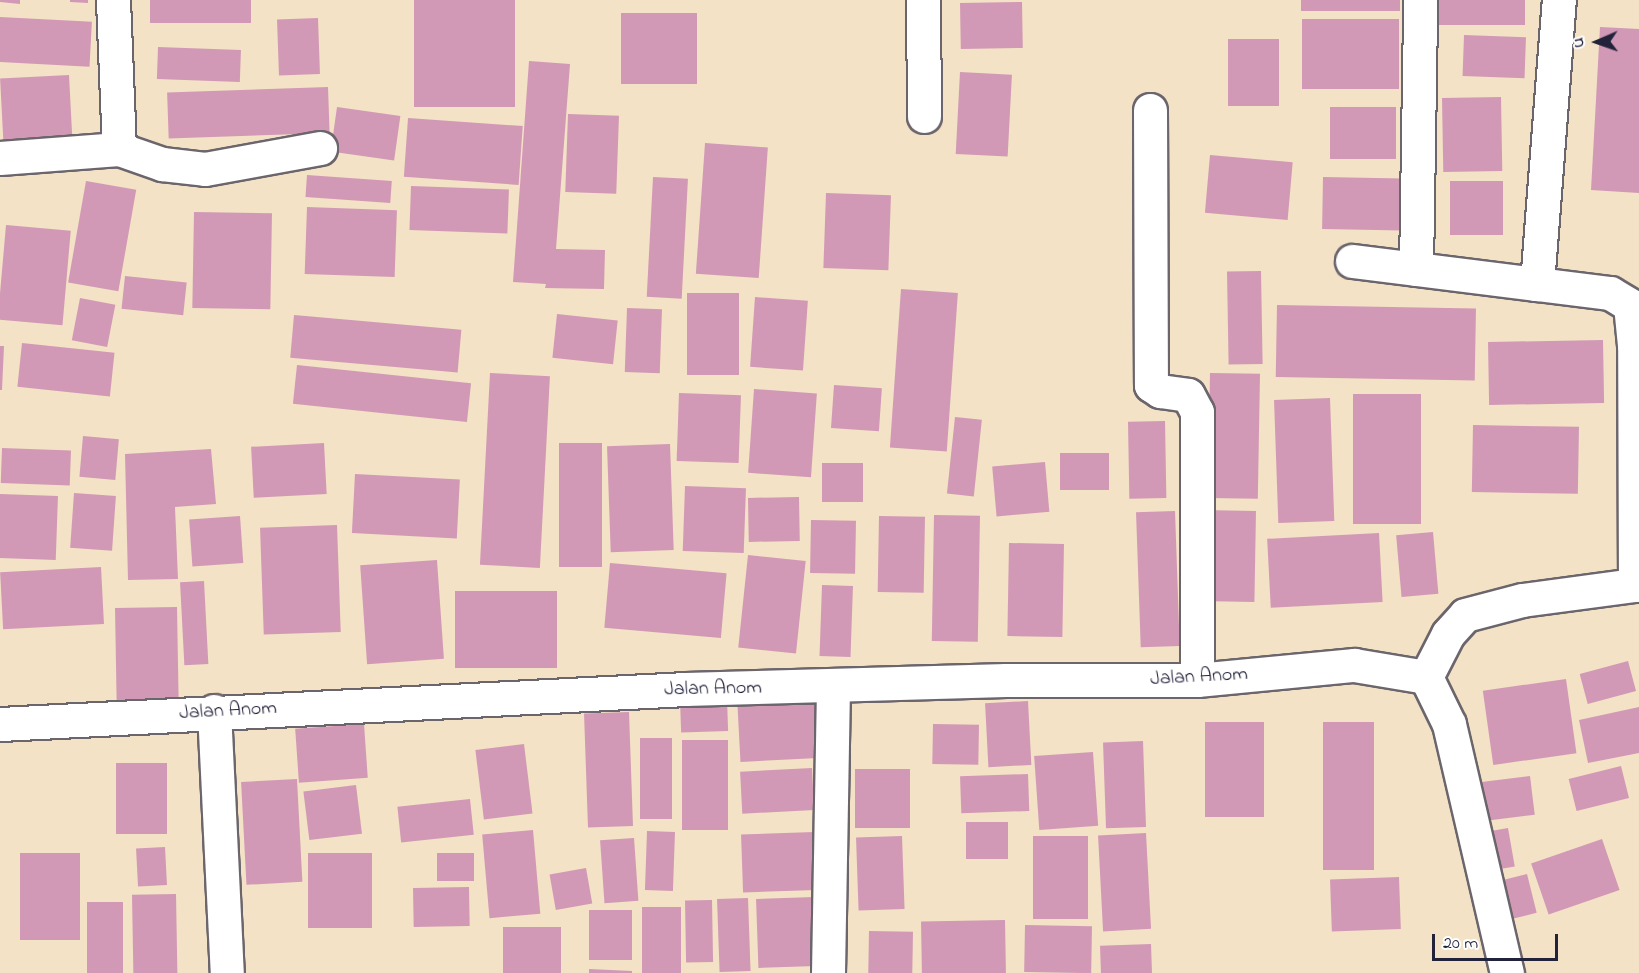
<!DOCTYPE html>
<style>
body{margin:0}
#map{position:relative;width:1639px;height:973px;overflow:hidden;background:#f3e2c6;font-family:"Indie Flower",sans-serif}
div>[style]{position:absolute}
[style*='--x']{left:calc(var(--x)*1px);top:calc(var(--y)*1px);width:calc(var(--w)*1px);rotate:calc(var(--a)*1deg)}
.building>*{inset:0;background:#d199b5;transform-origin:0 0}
.roads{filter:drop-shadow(2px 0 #6b656c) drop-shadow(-2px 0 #6b656c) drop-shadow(0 2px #6b656c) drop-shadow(0 -2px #6b656c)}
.minor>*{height:33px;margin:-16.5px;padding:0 16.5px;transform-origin:16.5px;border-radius:16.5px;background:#fff}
span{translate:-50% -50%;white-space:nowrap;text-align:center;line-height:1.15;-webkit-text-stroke:6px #fff;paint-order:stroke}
.street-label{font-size:20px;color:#22223b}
.north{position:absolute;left:1567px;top:12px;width:60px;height:60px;-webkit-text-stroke:4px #fff;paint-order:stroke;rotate:268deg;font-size:16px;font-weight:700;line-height:24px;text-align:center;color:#22223b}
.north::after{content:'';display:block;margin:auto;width:21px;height:27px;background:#22223b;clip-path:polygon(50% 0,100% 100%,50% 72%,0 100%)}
.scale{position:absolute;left:1432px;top:934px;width:126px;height:27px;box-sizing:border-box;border:3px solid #22223b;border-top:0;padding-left:8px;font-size:18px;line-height:21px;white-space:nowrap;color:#22223b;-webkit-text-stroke:4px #fff;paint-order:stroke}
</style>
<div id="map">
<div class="building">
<div style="clip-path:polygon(0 0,20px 0,20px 4px,0 2px)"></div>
<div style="clip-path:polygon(70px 0,88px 0,88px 3px,70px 2px)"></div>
<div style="left:150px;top:0;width:101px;height:23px"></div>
<div style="left:414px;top:0;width:101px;height:107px"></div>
<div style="left:1301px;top:0;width:99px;height:11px"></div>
<div style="left:1438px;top:0;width:87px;height:25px"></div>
<div style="left:1022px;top:2px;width:46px;height:62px;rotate:89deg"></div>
<div style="left:621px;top:13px;width:76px;height:71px"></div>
<div style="left:0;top:17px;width:92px;height:45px;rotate:3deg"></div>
<div style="left:318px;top:18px;width:56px;height:41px;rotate:88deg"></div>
<div style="left:1302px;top:19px;width:97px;height:70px"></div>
<div style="clip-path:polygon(1600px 27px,1639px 29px,1639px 193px,1591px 190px)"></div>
<div style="left:1464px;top:35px;width:62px;height:41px;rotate:2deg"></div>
<div style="left:1228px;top:39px;width:51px;height:67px"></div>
<div style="left:158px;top:47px;width:83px;height:32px;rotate:2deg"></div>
<div style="clip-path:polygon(529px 61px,570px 64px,556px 249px,605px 250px,604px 289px,545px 288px,546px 284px,513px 282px)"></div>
<div style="left:960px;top:72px;width:52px;height:82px;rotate:3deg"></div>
<div style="left:69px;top:75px;width:65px;height:69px;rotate:87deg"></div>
<div style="left:328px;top:87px;width:46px;height:161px;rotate:88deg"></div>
<div style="left:1501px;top:97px;width:74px;height:59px;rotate:89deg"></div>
<div style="left:337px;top:107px;width:64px;height:45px;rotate:8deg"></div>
<div style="left:1330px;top:107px;width:66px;height:52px"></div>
<div style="left:568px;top:114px;width:51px;height:78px;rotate:2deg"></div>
<div style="left:408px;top:118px;width:115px;height:59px;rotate:4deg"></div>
<div style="left:705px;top:143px;width:63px;height:131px;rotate:4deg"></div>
<div style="left:1210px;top:155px;width:83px;height:58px;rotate:5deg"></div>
<div style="left:307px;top:175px;width:85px;height:22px;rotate:4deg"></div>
<div style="left:653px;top:177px;width:35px;height:120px;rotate:3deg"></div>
<div style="left:1323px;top:177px;width:80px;height:52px;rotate:1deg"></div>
<div style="left:86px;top:181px;width:51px;height:103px;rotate:10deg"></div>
<div style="left:1450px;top:181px;width:53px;height:54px"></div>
<div style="left:411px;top:186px;width:98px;height:44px;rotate:2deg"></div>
<div style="left:826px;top:193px;width:65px;height:75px;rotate:2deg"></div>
<div style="left:307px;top:207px;width:90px;height:67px;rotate:2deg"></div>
<div style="left:194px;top:212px;width:78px;height:96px;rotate:1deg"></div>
<div style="left:6px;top:225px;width:65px;height:95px;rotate:5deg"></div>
<div style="left:1261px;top:271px;width:93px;height:34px;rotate:89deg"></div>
<div style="left:125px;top:276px;width:62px;height:33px;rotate:6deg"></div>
<div style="left:901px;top:289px;width:57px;height:159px;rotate:4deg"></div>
<div style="left:739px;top:293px;width:82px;height:52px;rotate:90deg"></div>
<div style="left:755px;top:297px;width:53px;height:70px;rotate:4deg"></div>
<div style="left:80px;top:298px;width:36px;height:43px;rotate:11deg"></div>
<div style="left:1277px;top:305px;width:199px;height:72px;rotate:1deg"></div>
<div style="left:627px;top:308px;width:35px;height:64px;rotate:2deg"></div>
<div style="left:557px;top:314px;width:61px;height:44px;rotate:6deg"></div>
<div style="left:294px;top:315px;width:168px;height:43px;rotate:5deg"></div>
<div style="left:1603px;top:340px;width:63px;height:115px;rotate:89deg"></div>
<div style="left:22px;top:343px;width:93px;height:44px;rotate:6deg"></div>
<div style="clip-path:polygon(0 346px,4px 346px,2px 390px,0 390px)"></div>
<div style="left:297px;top:365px;width:175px;height:39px;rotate:6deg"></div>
<div style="left:490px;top:373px;width:60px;height:192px;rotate:3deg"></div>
<div style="left:1210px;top:373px;width:50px;height:125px;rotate:1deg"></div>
<div style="left:834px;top:385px;width:48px;height:43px;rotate:4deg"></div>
<div style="left:754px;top:389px;width:63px;height:84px;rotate:4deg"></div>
<div style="left:679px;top:393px;width:62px;height:68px;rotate:2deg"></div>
<div style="left:1353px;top:394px;width:68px;height:130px"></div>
<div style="left:1330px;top:398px;width:123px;height:56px;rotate:88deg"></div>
<div style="left:955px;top:417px;width:27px;height:77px;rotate:6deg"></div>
<div style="left:1165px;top:421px;width:77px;height:37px;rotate:89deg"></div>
<div style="left:1473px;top:425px;width:106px;height:67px;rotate:1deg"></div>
<div style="left:83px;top:436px;width:36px;height:41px;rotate:5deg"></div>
<div style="left:324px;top:443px;width:51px;height:73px;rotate:87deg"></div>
<div style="left:559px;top:443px;width:43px;height:124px"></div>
<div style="left:670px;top:444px;width:106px;height:63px;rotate:88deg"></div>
<div style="left:2px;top:448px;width:69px;height:35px;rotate:2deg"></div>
<div style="clip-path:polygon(211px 449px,216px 504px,175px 507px,178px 579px,128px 580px,125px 454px)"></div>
<div style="left:1060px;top:453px;width:49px;height:37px"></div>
<div style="left:1045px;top:462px;width:50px;height:53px;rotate:85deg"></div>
<div style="left:822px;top:463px;width:41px;height:39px"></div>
<div style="left:355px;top:474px;width:105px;height:59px;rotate:3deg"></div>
<div style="left:685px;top:486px;width:61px;height:65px;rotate:2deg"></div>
<div style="left:74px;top:493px;width:42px;height:55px;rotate:4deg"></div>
<div style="left:0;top:494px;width:58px;height:64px;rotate:2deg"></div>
<div style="left:799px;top:497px;width:44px;height:51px;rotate:89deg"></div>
<div style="left:1201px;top:510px;width:55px;height:91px;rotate:1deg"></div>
<div style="left:1175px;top:511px;width:135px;height:39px;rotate:88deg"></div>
<div style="left:934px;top:515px;width:46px;height:126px;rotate:1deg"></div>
<div style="left:240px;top:516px;width:47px;height:51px;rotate:86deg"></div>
<div style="left:879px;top:516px;width:46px;height:76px;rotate:1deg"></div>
<div style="left:811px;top:520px;width:45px;height:53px;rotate:1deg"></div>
<div style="left:337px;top:525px;width:107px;height:77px;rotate:88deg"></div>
<div style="left:1433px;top:532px;width:62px;height:37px;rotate:85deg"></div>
<div style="left:1379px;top:533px;width:69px;height:112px;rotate:87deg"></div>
<div style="left:1009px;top:543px;width:55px;height:93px;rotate:1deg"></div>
<div style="left:748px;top:555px;width:58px;height:93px;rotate:6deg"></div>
<div style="left:437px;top:560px;width:99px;height:77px;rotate:86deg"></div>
<div style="left:610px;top:563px;width:117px;height:65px;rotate:5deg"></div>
<div style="left:101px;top:567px;width:57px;height:101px;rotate:87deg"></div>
<div style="left:204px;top:581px;width:83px;height:24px;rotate:87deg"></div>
<div style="left:822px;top:585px;width:31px;height:71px;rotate:2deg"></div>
<div style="left:455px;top:591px;width:102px;height:77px"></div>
<div style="left:177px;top:607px;width:96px;height:62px;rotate:89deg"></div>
<div style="left:1628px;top:661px;width:31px;height:50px;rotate:75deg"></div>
<div style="left:1566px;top:679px;width:75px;height:84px;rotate:82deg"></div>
<div style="left:815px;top:694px;width:64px;height:78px;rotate:87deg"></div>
<div style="left:727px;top:699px;width:32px;height:47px;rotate:88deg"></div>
<div style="left:1028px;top:701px;width:64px;height:43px;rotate:87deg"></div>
<div style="clip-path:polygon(1639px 707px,1639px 753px,1588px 763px,1579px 720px)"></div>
<div style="left:629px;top:712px;width:114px;height:45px;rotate:88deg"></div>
<div style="left:1205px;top:722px;width:59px;height:95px"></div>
<div style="left:1374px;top:722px;width:148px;height:51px;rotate:90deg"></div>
<div style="left:364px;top:724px;width:54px;height:69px;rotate:86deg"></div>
<div style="left:933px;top:724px;width:46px;height:40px;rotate:1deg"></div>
<div style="left:640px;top:738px;width:32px;height:81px"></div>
<div style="left:682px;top:740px;width:46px;height:90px"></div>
<div style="left:1143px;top:741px;width:86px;height:40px;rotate:88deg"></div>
<div style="left:524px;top:744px;width:70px;height:49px;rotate:83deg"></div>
<div style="left:1093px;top:752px;width:74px;height:59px;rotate:86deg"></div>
<div style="left:116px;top:763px;width:51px;height:71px"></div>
<div style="left:1621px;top:766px;width:33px;height:54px;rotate:76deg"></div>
<div style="left:812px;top:768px;width:42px;height:72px;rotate:87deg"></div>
<div style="left:855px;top:769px;width:55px;height:59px"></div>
<div style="left:1028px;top:774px;width:37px;height:68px;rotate:88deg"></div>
<div style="left:1530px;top:776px;width:39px;height:53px;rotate:83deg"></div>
<div style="left:297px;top:779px;width:103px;height:56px;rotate:87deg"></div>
<div style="left:356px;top:785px;width:49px;height:53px;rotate:83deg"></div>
<div style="left:470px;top:799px;width:36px;height:73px;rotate:84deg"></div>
<div style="left:966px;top:822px;width:42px;height:37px"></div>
<div style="left:1508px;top:828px;width:39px;height:30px;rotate:80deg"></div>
<div style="left:533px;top:830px;width:84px;height:51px;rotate:85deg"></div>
<div style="left:647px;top:831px;width:28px;height:59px;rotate:2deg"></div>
<div style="left:814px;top:832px;width:58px;height:73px;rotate:88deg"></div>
<div style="left:1146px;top:833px;width:96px;height:48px;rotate:87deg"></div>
<div style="left:902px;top:836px;width:73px;height:46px;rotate:88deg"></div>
<div style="left:1033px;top:836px;width:55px;height:83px"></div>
<div style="left:634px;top:838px;width:63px;height:34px;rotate:86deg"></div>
<div style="left:1602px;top:839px;width:54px;height:75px;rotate:71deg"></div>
<div style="left:165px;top:847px;width:38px;height:29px;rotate:87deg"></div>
<div style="left:20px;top:853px;width:60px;height:87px"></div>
<div style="left:308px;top:853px;width:64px;height:75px"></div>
<div style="left:437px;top:853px;width:37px;height:28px"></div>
<div style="left:586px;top:868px;width:36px;height:37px;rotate:80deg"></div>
<div style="left:1527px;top:874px;width:40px;height:33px;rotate:76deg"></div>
<div style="left:1399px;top:877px;width:52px;height:69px;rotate:88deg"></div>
<div style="left:469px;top:887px;width:39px;height:56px;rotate:89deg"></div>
<div style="left:176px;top:894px;width:79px;height:44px;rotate:89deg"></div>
<div style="left:814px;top:897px;width:69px;height:58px;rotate:88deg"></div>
<div style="left:748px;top:898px;width:73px;height:31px;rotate:88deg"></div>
<div style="left:712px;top:900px;width:62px;height:27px;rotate:89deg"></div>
<div style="left:87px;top:902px;width:36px;height:71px"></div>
<div style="left:642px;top:907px;width:39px;height:66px"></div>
<div style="left:589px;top:910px;width:43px;height:50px"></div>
<div style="left:1005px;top:920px;width:53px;height:84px;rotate:89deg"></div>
<div style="left:1025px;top:925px;width:67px;height:47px;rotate:1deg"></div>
<div style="left:503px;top:927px;width:58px;height:46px"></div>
<div style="left:869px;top:931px;width:44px;height:42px;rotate:1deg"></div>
<div style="left:1151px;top:944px;width:29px;height:51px;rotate:88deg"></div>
<div style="clip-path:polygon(589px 969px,632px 971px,632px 973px,589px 973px)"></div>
</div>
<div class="roads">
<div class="minor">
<div style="--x:113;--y:0;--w:149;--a:87.7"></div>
<div style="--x:923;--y:0;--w:116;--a:89.5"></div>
<div style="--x:1150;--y:110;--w:275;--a:89.8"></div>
<div style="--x:1151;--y:385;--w:11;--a:34"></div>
<div style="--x:1160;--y:391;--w:28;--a:8"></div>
<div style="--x:1188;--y:395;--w:19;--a:62"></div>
<div style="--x:1197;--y:412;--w:268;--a:90"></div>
<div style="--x:0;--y:158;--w:119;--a:-4.3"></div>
<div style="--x:119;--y:149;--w:46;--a:19.2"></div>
<div style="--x:162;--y:164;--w:43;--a:6.6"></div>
<div style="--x:205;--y:169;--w:117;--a:-10.3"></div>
<div style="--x:1352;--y:261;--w:186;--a:7.1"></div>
<div style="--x:1537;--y:284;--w:285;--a:-85.6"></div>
<div style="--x:1416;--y:269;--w:269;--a:-89.1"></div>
<div style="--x:1426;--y:677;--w:48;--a:-62.9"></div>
<div style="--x:1448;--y:634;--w:25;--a:-48"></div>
<div style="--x:1465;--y:615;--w:59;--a:-14.7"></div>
<div style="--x:1522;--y:600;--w:114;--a:-7.6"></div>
<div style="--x:1635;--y:585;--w:240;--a:-90.2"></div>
<div style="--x:1634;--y:345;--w:40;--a:-95.7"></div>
<div style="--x:1630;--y:305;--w:23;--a:-149"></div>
<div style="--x:1610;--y:293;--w:74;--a:-173"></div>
<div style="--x:1426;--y:677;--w:52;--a:63.9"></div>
<div style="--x:1449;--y:724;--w:256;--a:76.9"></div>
<div style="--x:214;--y:711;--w:262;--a:87.2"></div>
<div style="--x:0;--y:724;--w:686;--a:-2.92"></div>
<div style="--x:685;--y:689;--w:321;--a:-1.6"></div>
<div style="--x:1006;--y:680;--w:191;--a:0"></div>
<div style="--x:1197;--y:680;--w:158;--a:-5.5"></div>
<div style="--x:1354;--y:665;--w:73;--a:9.5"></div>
<div style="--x:828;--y:973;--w:286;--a:-89"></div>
</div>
</div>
<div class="street-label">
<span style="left:1199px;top:677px;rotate:-3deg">Jalan Anom</span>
<span style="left:713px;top:689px;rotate:-1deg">Jalan Anom</span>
<span style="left:228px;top:711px;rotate:-3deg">Jalan Anom</span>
</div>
<div class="north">U</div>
<div class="scale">20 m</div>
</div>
